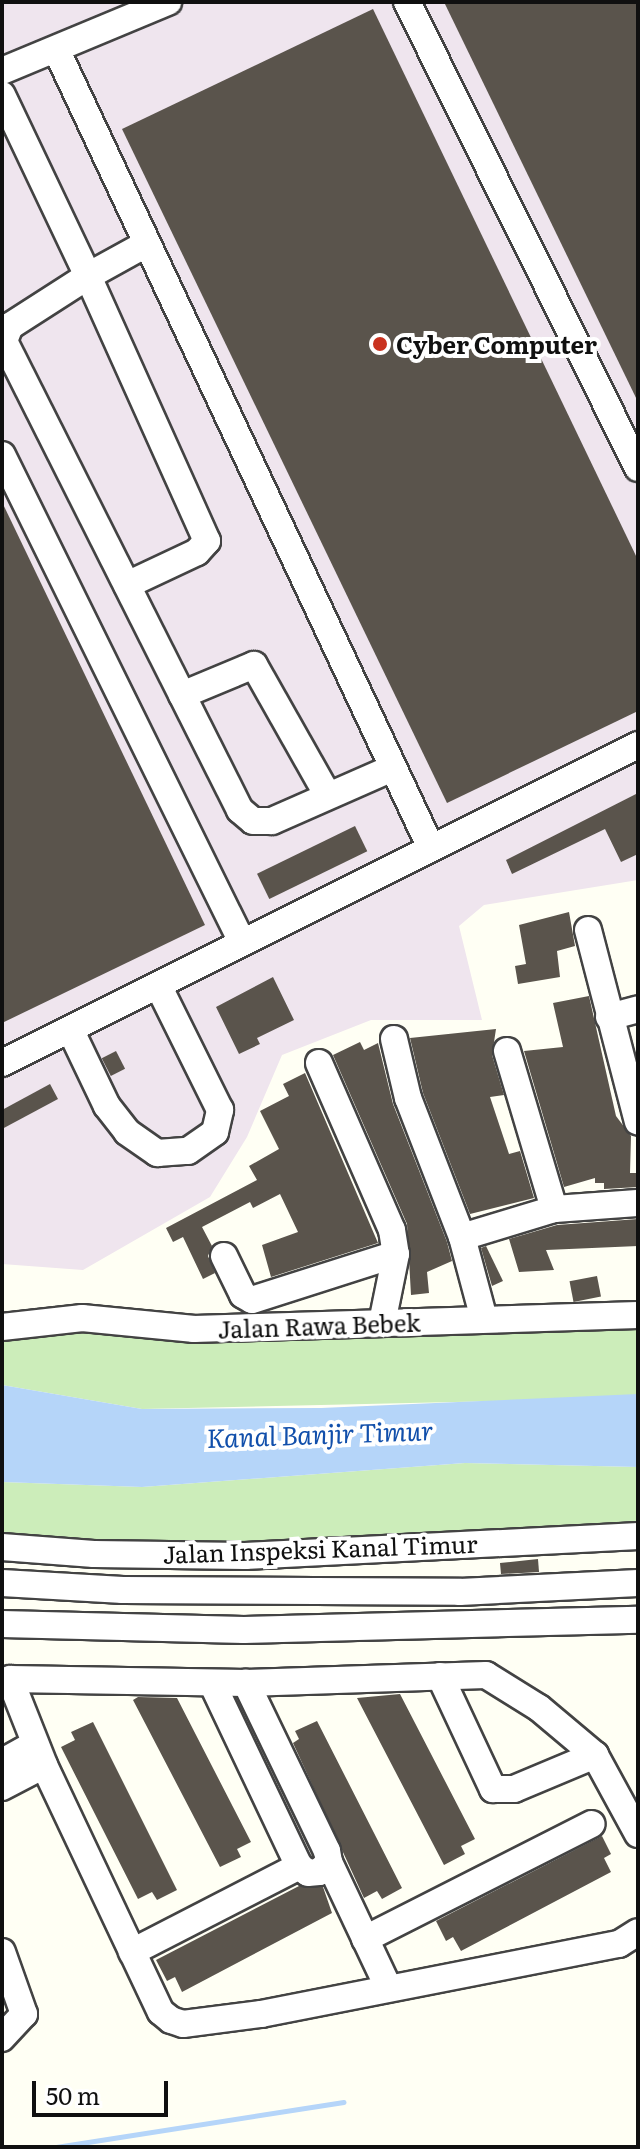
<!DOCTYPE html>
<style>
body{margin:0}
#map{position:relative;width:640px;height:2149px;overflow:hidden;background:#fffff4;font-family:Literata,serif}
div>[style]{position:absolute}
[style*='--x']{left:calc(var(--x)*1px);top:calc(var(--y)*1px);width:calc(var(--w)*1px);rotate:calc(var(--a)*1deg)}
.industrial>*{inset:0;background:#efe5ee}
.green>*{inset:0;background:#ccedba}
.water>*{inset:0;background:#b5d5f9}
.stream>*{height:5px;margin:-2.5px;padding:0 2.5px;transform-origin:2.5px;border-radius:2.5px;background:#b5d5f9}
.building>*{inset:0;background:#5a544c;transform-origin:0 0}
.roads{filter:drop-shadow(2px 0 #434343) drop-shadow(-2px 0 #434343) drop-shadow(0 2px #434343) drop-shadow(0 -2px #434343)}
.minor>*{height:26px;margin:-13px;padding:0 13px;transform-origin:13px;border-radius:13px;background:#fff}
.dots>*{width:22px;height:22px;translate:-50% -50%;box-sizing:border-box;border:4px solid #fff;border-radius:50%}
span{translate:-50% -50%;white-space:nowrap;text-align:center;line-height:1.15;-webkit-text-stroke:8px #fff;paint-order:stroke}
.poi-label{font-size:24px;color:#101010;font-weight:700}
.left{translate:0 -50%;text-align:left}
.street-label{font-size:24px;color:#101010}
.water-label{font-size:26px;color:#114fab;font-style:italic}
.frame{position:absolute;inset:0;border:4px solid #101010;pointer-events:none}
.scale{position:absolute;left:32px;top:2081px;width:136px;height:36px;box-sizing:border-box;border:4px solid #101010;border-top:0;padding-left:10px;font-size:24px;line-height:28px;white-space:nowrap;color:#101010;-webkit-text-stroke:6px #fff;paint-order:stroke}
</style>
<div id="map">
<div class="industrial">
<div style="clip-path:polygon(2px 2px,638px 2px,638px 880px,484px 905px,459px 926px,482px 1020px,371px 1020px,282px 1055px,247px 1137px,210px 1197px,83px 1270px,2px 1264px)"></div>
</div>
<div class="green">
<div style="clip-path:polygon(638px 1315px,638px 1398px,142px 1409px,2px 1385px,2px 1327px)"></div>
<div style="clip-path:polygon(465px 1463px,638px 1467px,638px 1536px,245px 1556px,2px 1547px,2px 1482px,142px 1487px)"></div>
</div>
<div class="water">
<div style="clip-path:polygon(2px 1385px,142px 1409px,321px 1408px,638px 1394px,638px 1467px,465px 1463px,142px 1487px,2px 1482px)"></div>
</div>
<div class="stream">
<div style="--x:56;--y:2147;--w:291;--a:-8.9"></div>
</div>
<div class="building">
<div style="clip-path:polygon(444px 2px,638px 2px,638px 402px)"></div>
<div style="clip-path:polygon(373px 9px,638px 560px,638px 711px,447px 803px,122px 129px)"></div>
<div style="clip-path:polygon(2px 502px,205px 925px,2px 1023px)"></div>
<div style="clip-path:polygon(638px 793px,638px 854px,621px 862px,605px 829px,512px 874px,506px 860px)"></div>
<div style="left:355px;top:826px;width:28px;height:109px;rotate:64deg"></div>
<div style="clip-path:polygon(569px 912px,575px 946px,557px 951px,560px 977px,518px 984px,515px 966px,526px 964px,519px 925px)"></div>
<div style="clip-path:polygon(273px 977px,294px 1020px,257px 1038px,260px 1044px,239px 1054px,216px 1007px)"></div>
<div style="clip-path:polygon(589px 996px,616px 1116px,631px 1136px,630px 1173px,638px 1173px,638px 1187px,604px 1189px,604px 1183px,595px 1183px,595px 1178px,564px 1187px,524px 1051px,563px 1047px,553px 1003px)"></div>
<div style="clip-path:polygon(496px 1029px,492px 1055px,504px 1095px,490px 1097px,509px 1154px,520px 1151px,534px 1198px,470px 1214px,423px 1093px,410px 1038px)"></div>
<div style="clip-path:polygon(360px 1042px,364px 1050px,378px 1043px,393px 1104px,447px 1242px,452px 1261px,427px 1272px,429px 1293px,411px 1295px,407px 1224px,333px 1055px)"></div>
<div style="left:116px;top:1051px;width:20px;height:16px;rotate:63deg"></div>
<div style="clip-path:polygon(305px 1073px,378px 1243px,271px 1277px,262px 1245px,298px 1232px,280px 1194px,253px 1208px,250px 1202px,202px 1227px,212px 1246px,208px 1256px,215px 1273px,203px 1279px,183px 1237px,173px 1242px,166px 1228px,257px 1180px,249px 1166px,279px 1149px,260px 1111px,289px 1096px,283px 1084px)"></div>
<div style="clip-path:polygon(50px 1084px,58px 1099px,2px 1129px,2px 1110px)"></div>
<div style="clip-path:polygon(638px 1219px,638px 1246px,546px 1250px,554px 1270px,519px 1272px,509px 1239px,557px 1225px)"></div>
<div style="clip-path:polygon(486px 1246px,503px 1281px,492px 1286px,481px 1248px)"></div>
<div style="left:597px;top:1276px;width:21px;height:28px;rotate:79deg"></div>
<div style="clip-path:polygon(538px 1559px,539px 1572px,501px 1574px,500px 1563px)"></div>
<div style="clip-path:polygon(400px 1694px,475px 1839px,461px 1846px,465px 1854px,444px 1865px,357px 1698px)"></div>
<div style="clip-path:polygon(138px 1697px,177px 1698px,251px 1842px,237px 1849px,241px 1857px,220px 1867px,133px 1700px)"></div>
<div style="clip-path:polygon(317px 1721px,402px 1888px,382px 1899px,377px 1891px,364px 1898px,293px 1743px,299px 1739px,295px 1731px)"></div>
<div style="clip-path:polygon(93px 1722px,177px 1890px,157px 1900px,152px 1892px,138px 1899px,61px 1747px,75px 1740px,71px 1732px)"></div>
<div style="clip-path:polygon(602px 1836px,611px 1854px,604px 1858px,611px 1872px,461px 1951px,453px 1937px,446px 1941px,436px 1921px)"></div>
<div style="clip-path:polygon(299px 1886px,323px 1887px,332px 1913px,182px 1992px,175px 1977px,167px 1981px,156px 1960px)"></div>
</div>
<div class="roads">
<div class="minor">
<div style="--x:407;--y:2;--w:520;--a:63.63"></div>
<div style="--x:56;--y:49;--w:880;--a:64.86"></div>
<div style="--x:2;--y:71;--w:180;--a:-22.6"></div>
<div style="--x:2;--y:95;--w:200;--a:64.6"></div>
<div style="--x:88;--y:276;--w:93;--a:147.3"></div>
<div style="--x:10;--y:326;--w:16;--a:112"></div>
<div style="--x:4;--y:341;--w:525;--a:63.29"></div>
<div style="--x:240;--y:810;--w:17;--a:40"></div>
<div style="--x:253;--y:821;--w:19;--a:0"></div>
<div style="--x:272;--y:821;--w:132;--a:-23.7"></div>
<div style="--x:2;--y:455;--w:543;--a:63.77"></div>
<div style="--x:127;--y:585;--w:77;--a:-25.2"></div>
<div style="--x:197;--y:552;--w:15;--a:-48"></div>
<div style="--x:207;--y:541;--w:290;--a:-114.2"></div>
<div style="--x:88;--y:276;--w:66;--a:-28.9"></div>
<div style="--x:182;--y:695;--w:78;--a:-22.6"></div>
<div style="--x:254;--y:665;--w:150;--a:60.5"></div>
<div style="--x:588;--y:930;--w:198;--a:75.4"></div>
<div style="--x:609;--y:1017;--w:30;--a:-15"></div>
<div style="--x:71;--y:1031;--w:83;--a:64.4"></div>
<div style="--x:107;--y:1106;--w:33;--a:52"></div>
<div style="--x:127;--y:1132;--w:37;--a:35"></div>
<div style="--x:157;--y:1153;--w:31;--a:-4"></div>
<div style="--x:188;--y:1151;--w:33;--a:-35"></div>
<div style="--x:215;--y:1132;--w:23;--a:-77"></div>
<div style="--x:220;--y:1110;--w:137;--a:-116.4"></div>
<div style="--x:394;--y:1039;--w:61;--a:76.7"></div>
<div style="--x:408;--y:1098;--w:149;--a:68.8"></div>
<div style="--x:462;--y:1237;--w:85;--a:75"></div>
<div style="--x:507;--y:1051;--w:165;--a:73.4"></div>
<div style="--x:2;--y:1063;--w:711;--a:-26.57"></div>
<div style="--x:319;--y:1063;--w:182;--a:66.4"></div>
<div style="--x:392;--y:1230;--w:24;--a:81"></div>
<div style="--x:396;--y:1254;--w:70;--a:101.5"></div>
<div style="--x:462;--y:1237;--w:96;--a:-16.9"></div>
<div style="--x:554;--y:1209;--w:84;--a:-4.1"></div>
<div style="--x:224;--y:1256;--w:43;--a:64"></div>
<div style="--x:243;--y:1295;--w:10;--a:29"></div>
<div style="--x:252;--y:1300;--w:151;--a:-17.7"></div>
<div style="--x:2;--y:1327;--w:81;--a:-6.4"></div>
<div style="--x:82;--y:1318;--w:113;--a:5.6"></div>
<div style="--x:194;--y:1329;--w:444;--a:-1.8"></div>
<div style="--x:2;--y:1547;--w:92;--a:4.4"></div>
<div style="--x:94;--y:1554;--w:151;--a:0.8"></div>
<div style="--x:245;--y:1556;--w:394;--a:-2.9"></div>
<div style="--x:2;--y:1583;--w:121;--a:3.3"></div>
<div style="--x:123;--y:1590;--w:337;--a:0.3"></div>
<div style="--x:460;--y:1592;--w:178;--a:-2.9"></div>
<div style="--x:2;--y:1624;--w:242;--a:1.4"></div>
<div style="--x:244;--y:1630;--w:394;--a:-1.5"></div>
<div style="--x:440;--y:1676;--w:125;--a:64.9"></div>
<div style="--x:493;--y:1789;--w:21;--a:0"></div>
<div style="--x:514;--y:1789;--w:88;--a:-22.8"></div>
<div style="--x:212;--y:1683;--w:203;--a:64.6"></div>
<div style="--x:299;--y:1866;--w:11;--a:38"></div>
<div style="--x:308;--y:1873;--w:11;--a:-5"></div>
<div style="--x:319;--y:1872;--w:14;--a:-45"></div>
<div style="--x:329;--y:1862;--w:11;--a:-100"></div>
<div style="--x:327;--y:1851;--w:187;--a:-115.7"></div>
<div style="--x:2;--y:1762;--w:37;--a:-29"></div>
<div style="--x:2;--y:1787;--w:47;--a:-27.6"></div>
<div style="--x:638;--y:1834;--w:90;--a:-118.6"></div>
<div style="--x:595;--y:1755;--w:73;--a:-140"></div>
<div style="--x:539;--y:1708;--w:62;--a:-148.1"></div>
<div style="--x:486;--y:1675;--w:240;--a:178.1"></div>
<div style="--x:246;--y:1683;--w:236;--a:-179"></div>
<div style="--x:10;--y:1679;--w:92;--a:68.4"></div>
<div style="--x:44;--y:1765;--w:273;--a:64.7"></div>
<div style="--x:161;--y:2012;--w:13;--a:39"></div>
<div style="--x:171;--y:2020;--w:13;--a:18"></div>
<div style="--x:183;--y:2024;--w:79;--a:-7.3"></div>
<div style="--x:261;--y:2014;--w:365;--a:-11.1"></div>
<div style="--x:619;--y:1944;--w:22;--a:-32"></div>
<div style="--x:329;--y:1862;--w:138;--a:64.7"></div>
<div style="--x:365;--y:1939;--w:254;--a:-26.9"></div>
<div style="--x:2;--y:1952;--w:66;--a:70.5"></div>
<div style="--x:24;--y:2014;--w:33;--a:133"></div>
<div style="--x:132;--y:1952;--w:188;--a:-27.2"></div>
</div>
</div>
<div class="dots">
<div style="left:380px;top:344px;background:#c9321f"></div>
</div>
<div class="poi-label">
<span class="left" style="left:396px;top:344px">Cyber Computer</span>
</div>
<div class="street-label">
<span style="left:319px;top:1325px;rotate:-2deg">Jalan Rawa Bebek</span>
<span style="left:320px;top:1548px;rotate:-2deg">Jalan Inspeksi Kanal Timur</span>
</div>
<div class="water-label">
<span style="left:320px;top:1433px;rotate:-2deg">Kanal Banjir Timur</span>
</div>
<div class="frame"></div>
<div class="scale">50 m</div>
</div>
